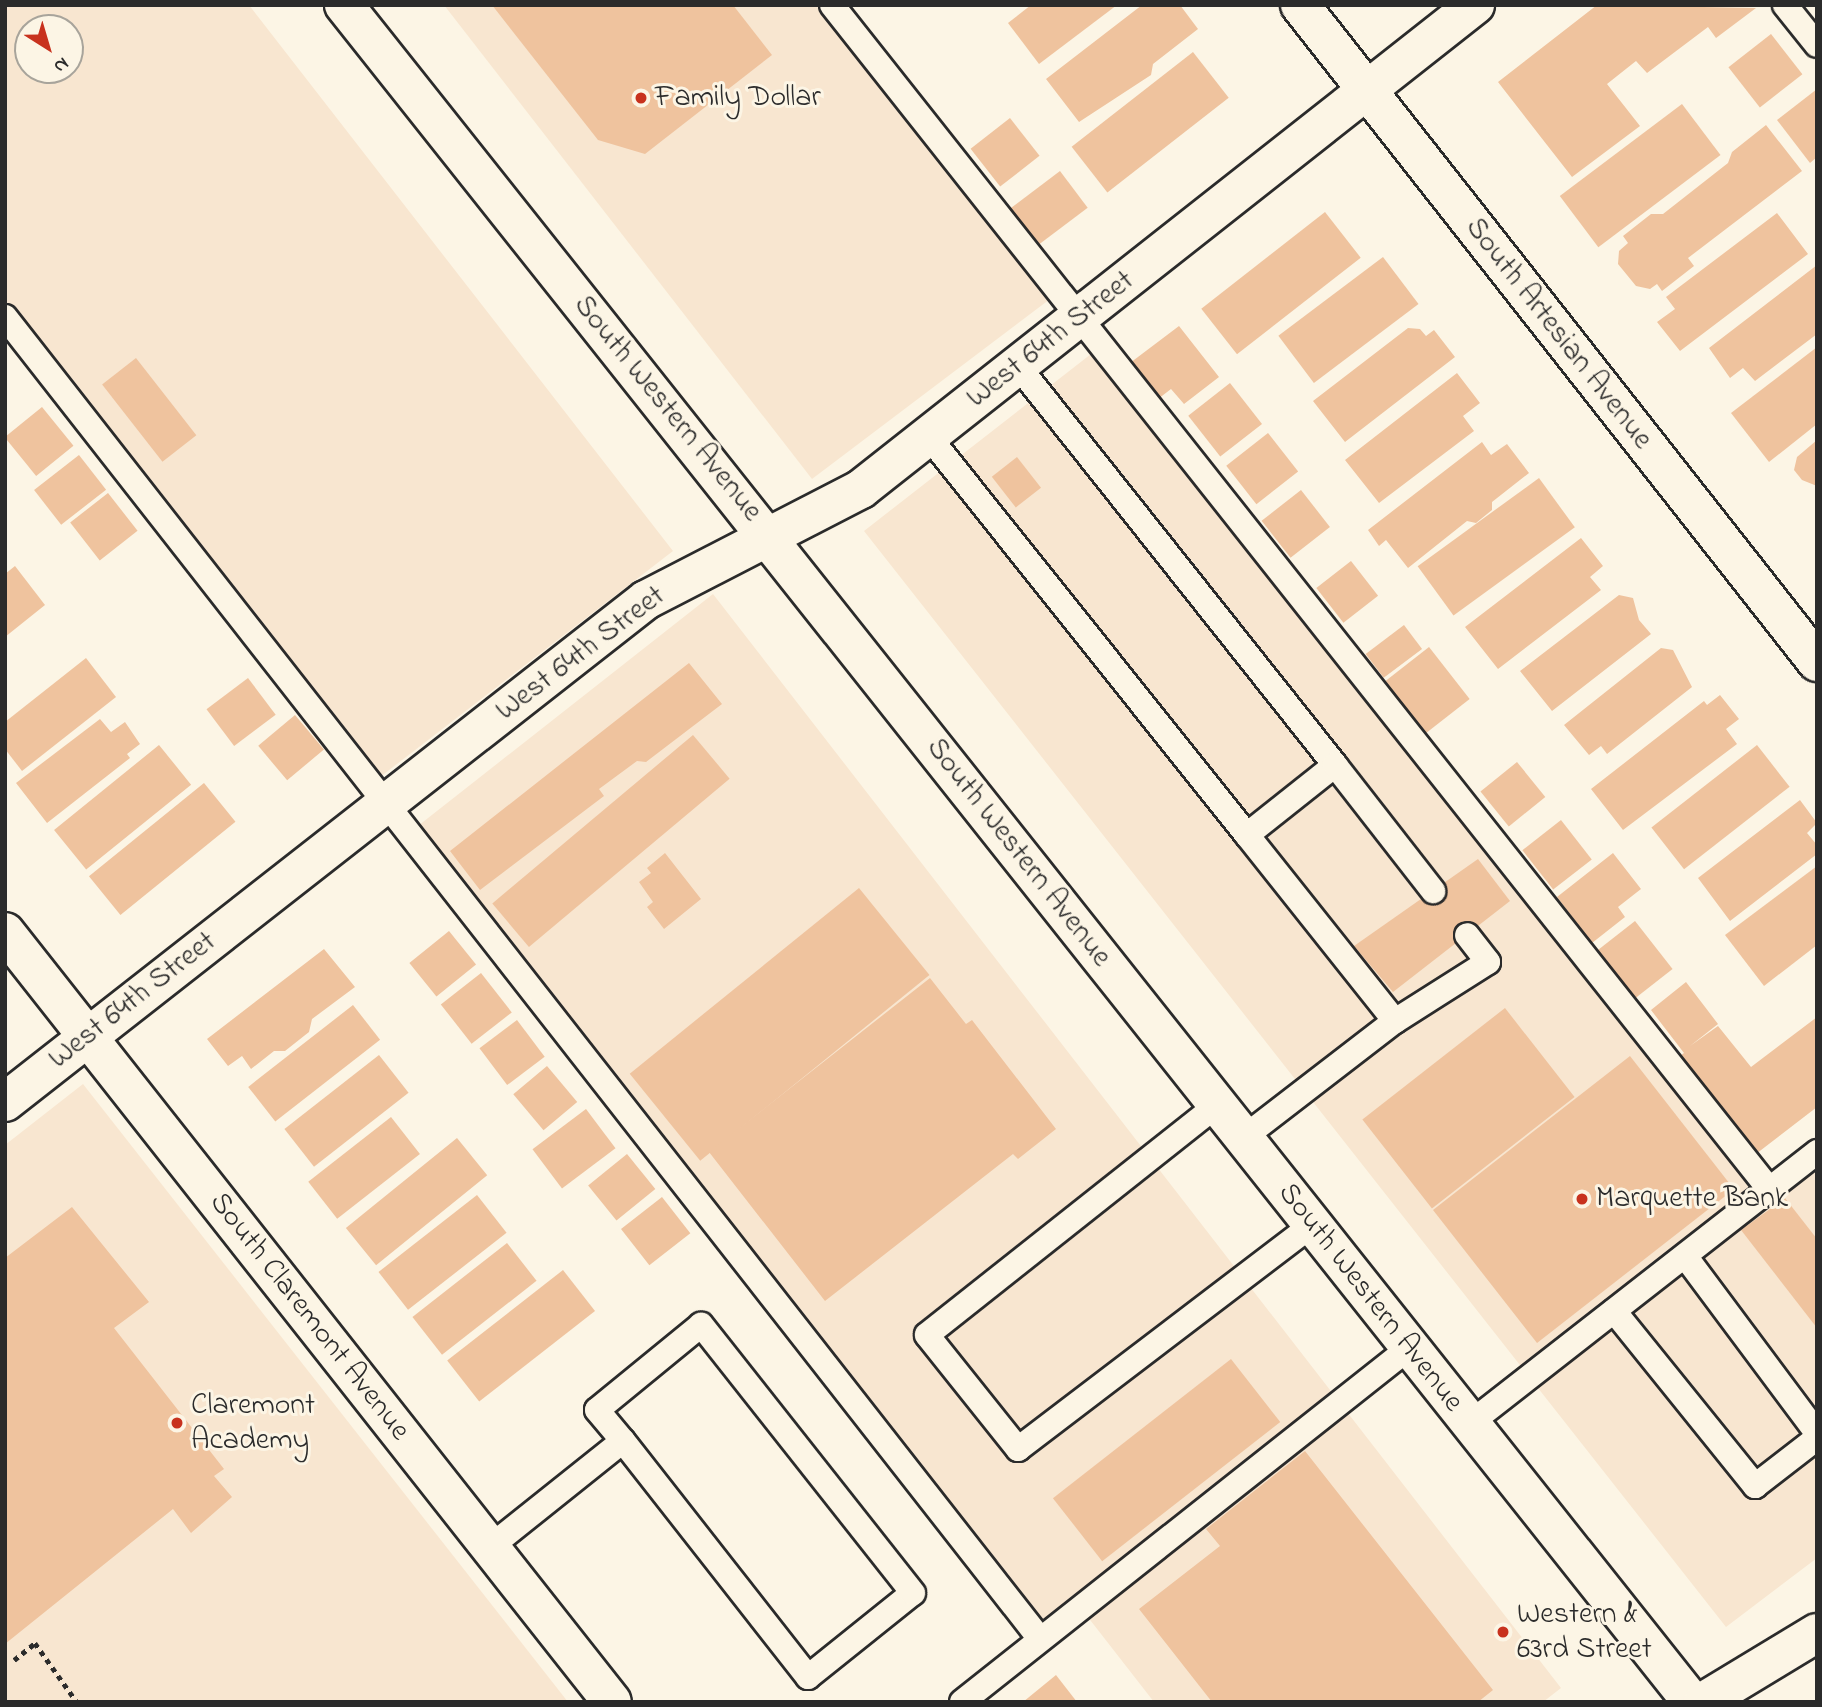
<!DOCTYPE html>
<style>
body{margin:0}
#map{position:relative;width:1822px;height:1707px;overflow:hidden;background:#fcf5e5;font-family:"Indie Flower",sans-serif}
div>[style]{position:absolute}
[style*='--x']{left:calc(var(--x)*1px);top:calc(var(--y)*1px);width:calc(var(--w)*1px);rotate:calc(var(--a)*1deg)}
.built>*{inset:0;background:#f8e6d0}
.building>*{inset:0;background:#efc39e;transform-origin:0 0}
.path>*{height:4.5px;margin-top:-2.25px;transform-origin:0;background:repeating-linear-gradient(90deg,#2b2b2b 0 5px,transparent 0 10px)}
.roads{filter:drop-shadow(2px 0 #2b2b2b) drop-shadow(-2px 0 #2b2b2b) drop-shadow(0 2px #2b2b2b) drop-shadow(0 -2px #2b2b2b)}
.lane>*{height:24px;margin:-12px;padding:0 12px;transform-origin:12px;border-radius:12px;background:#fcf5e5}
.street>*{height:38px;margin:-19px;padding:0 19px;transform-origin:19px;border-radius:19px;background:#fcf5e5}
.secondary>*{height:38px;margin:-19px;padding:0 19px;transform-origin:19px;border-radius:19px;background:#fcf5e5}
.dots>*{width:19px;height:19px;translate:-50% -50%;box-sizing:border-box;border:4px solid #fcf5e5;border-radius:50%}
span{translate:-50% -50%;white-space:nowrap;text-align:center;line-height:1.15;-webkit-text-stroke:6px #fcf5e5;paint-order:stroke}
.poi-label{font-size:30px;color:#2b2b2b}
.left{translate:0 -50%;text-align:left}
.street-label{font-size:30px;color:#2b2b2b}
.frame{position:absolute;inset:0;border:7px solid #2b2b2b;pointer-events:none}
.north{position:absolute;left:14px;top:14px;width:70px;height:70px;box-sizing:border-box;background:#fcf5e5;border:2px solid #a8a49b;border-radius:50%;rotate:143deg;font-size:19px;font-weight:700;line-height:28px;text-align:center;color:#2b2b2b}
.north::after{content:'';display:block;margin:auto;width:24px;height:32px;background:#c8321e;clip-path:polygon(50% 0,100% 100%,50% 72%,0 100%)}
</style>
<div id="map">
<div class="built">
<div style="clip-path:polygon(evenodd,5px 5px,249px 5px,673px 551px,371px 784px,5px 317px,5px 5px,28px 28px,70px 28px,70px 70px,28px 70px,28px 28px)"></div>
<div style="clip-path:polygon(444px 5px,832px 5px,1058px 293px,812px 479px)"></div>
<div style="clip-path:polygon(1100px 347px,1769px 1189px,1817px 1152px,1817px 1558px,1726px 1627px,864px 531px)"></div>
<div style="clip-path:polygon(713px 594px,1561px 1688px,1543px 1702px,1154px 1702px,1080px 1607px,1040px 1639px,409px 833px)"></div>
<div style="clip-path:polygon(83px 1084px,568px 1702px,5px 1702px,5px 1145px)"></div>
</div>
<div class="building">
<div style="clip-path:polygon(492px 5px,733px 5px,772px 55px,645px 154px,598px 140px)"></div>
<div style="clip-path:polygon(1031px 5px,1117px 5px,1039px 64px,1008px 23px)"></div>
<div style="clip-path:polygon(1142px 5px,1180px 5px,1198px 29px,1153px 64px,1151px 75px,1079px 122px,1046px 79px)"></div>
<div style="clip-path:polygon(1597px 5px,1756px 8px,1716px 38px,1708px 27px,1647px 73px,1636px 61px,1607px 84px,1640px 126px,1572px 177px,1498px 82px)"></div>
<div style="left:1771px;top:34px;width:51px;height:54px;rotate:52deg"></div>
<div style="left:1193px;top:52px;width:58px;height:154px;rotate:52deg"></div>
<div style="clip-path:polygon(1817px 89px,1817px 157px,1810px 163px,1777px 120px)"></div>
<div style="left:1682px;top:104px;width:64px;height:153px;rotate:53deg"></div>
<div style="left:1010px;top:118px;width:48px;height:50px;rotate:52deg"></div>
<div style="clip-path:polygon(1766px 125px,1802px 171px,1688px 258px,1694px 266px,1662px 291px,1657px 284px,1650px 289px,1636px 286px,1618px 264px,1619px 251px,1628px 243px,1623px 236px,1651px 214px,1663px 214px,1728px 163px,1732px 152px)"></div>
<div style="left:1060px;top:171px;width:46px;height:64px;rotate:53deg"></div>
<div style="left:1325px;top:212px;width:58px;height:157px;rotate:52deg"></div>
<div style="clip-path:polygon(1777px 213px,1808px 254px,1680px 351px,1657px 322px,1675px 309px,1666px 297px)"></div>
<div style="left:1383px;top:257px;width:59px;height:131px;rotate:53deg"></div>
<div style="clip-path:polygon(1817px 265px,1817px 334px,1755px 381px,1743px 368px,1730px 378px,1709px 348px)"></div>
<div style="clip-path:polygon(1179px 326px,1219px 377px,1184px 404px,1171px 389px,1158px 399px,1130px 363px)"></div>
<div style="clip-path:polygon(1408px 328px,1420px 329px,1426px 336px,1434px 330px,1455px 357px,1345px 442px,1313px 401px)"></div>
<div style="clip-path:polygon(1817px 347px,1817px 424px,1769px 462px,1731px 413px)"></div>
<div style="left:136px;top:358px;width:98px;height:43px;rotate:52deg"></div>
<div style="clip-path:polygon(1457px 373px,1480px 403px,1463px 416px,1474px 431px,1379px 503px,1345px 460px)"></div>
<div style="left:1230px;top:383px;width:52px;height:53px;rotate:52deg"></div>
<div style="left:42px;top:407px;width:50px;height:48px;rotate:51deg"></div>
<div style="left:1268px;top:433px;width:49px;height:53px;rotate:52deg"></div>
<div style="clip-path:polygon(1817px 440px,1817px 486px,1802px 480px,1794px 470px,1797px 457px)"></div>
<div style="clip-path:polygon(1482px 442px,1491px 455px,1507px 444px,1529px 473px,1492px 502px,1492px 510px,1476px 523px,1467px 521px,1408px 568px,1386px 540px,1379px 546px,1368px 530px)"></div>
<div style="left:79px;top:455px;width:44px;height:57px;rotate:52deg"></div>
<div style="left:1017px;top:457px;width:39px;height:32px;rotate:52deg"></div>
<div style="left:1539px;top:478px;width:61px;height:150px;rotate:54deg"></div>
<div style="left:1301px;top:490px;width:47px;height:50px;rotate:52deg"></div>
<div style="left:108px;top:493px;width:48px;height:48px;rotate:52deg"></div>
<div style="clip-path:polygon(1581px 538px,1603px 566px,1590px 577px,1601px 590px,1498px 669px,1465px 627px)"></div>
<div style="left:1351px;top:561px;width:44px;height:44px;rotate:52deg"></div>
<div style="clip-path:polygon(15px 566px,45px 605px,5px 637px,5px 574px)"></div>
<div style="clip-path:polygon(1619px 595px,1633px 598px,1639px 620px,1651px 634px,1552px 711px,1520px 671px)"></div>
<div style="left:1404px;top:625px;width:30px;height:48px;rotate:53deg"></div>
<div style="left:1429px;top:647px;width:66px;height:56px;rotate:52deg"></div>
<div style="clip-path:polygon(1661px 648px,1673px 650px,1692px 687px,1607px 754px,1601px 746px,1589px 755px,1564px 725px)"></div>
<div style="clip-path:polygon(86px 658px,116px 697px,22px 771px,5px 749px,5px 722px)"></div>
<div style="clip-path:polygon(689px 663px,722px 704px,646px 762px,637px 761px,599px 789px,604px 796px,480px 890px,450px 851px)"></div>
<div style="left:248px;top:678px;width:46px;height:52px;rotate:53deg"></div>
<div style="clip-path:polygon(1720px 695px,1739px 719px,1726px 729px,1737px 744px,1623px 830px,1591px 789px,1704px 701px,1707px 705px)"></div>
<div style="left:295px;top:715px;width:45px;height:48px;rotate:50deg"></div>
<div style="clip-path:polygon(100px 719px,111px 732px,125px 722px,140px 744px,127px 754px,130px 758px,47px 823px,16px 783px)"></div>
<div style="left:693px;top:735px;width:57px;height:262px;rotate:50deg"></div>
<div style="left:159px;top:745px;width:51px;height:135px;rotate:51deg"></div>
<div style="left:1757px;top:745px;width:53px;height:134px;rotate:52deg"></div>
<div style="left:1517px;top:762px;width:45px;height:47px;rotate:51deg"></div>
<div style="left:204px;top:783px;width:50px;height:148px;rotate:51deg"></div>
<div style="clip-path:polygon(1800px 800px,1817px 823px,1807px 833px,1817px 845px,1817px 854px,1730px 921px,1698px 878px)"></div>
<div style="left:1561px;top:820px;width:50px;height:49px;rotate:52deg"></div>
<div style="clip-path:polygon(665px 853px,701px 899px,664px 929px,647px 907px,653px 902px,639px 882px,651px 873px,647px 868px)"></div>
<div style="clip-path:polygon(1613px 853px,1641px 889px,1618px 907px,1625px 917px,1592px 943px,1557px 897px)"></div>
<div style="clip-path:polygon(1478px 859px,1510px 901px,1393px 992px,1354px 946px)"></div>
<div style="clip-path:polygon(1817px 866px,1817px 945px,1764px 986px,1725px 935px)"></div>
<div style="left:859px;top:888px;width:112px;height:295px;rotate:51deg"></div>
<div style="left:1635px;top:921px;width:61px;height:47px;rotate:52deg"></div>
<div style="left:449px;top:931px;width:43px;height:51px;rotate:51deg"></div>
<div style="clip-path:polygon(324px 949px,355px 987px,312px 1019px,309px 1032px,285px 1051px,274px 1051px,251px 1069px,242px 1056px,228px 1066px,207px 1039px)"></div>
<div style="left:481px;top:973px;width:50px;height:51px;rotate:52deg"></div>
<div style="clip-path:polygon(930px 978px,966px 1024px,972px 1020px,1056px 1129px,1018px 1159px,1013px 1154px,825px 1301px,709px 1152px)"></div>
<div style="clip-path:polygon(1686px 982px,1718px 1024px,1690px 1046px,1718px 1026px,1751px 1067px,1817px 1017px,1817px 1107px,1752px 1157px,1677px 1058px,1684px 1053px,1651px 1010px)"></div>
<div style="left:353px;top:1005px;width:44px;height:133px;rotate:52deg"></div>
<div style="left:1505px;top:1008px;width:113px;height:181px;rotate:52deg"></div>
<div style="left:517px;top:1020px;width:46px;height:47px;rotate:53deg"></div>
<div style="left:379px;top:1055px;width:48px;height:120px;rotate:52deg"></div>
<div style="left:1630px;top:1056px;width:169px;height:250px;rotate:52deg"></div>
<div style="left:547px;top:1066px;width:47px;height:44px;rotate:50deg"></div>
<div style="left:586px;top:1109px;width:49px;height:67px;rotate:53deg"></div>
<div style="left:391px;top:1117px;width:47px;height:105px;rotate:52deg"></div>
<div style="left:457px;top:1138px;width:48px;height:143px;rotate:51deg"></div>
<div style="left:627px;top:1154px;width:45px;height:50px;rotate:51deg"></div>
<div style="left:477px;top:1195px;width:48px;height:125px;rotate:52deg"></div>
<div style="left:662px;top:1197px;width:46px;height:52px;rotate:52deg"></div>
<div style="clip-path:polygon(1785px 1198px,1817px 1239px,1817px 1328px,1741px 1230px)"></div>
<div style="clip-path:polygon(72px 1207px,149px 1302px,114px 1328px,224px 1469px,214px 1476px,232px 1497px,191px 1533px,173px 1509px,5px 1644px,5px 1258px)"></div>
<div style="left:507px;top:1243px;width:48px;height:120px;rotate:52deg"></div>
<div style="left:563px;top:1270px;width:52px;height:147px;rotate:52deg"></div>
<div style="left:1231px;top:1359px;width:80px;height:226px;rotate:52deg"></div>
<div style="clip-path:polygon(1305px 1451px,1493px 1690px,1478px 1702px,1212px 1702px,1139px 1609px,1220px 1546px,1206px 1529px)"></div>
<div style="clip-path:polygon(1056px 1675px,1077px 1702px,1023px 1702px)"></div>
</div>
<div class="path">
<div style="--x:14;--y:1660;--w:27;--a:-39"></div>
<div style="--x:35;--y:1643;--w:72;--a:54.6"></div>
</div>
<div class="roads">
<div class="lane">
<div style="--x:832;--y:5;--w:1510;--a:51.64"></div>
<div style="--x:1785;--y:5;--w:51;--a:51.3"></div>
<div style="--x:5;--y:317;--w:1679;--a:51.94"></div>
<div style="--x:929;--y:437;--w:509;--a:51.38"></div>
<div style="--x:1247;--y:835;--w:112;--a:-38.5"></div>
<div style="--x:1335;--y:765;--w:510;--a:-128.47"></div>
<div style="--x:1335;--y:765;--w:160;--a:52.1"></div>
<div style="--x:1395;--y:1021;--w:110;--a:-32.4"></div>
<div style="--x:1488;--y:962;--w:34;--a:-128"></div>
<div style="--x:1217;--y:1105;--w:370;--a:141.6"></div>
<div style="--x:927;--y:1335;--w:146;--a:51.4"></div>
<div style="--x:1018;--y:1449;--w:370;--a:-37.3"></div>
<div style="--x:1243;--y:1138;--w:192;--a:-37.6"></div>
<div style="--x:1395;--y:1021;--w:238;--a:-128.5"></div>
<div style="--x:1685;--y:1256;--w:221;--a:53.3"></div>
<div style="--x:1614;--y:1311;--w:225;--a:51.1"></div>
<div style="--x:1755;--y:1486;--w:78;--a:-37.7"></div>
<div style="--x:1469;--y:1424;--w:442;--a:-38"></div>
<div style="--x:490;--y:1547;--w:170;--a:-38.6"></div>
<div style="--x:623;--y:1441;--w:300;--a:51.9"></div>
<div style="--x:808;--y:1677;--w:134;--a:-38.7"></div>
<div style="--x:913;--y:1593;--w:342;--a:-128.3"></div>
<div style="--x:701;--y:1325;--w:134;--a:140.7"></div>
<div style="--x:597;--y:1410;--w:40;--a:50"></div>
<div style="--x:962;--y:1702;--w:570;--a:-38.38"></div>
</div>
<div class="street">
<div style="--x:1300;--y:5;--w:836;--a:51.8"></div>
<div style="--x:5;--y:932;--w:980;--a:51.75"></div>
<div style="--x:5;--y:1102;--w:814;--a:-38.07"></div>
<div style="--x:646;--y:600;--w:242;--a:-27.3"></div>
<div style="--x:861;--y:489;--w:782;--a:-38.25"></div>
</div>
<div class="secondary">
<div style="--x:344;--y:5;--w:2167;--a:51.54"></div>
<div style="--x:1703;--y:1702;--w:133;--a:-31.2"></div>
</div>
</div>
<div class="dots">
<div style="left:641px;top:98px;background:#c8321e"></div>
<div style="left:1582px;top:1199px;background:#c8321e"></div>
<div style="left:177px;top:1423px;background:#c8321e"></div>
<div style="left:1503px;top:1632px;background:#c8321e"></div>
</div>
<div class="poi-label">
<span class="left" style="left:655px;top:98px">Family Dollar</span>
<span class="left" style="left:1596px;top:1199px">Marquette Bank</span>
<span class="left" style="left:191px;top:1423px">Claremont<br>Academy</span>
<span class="left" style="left:1517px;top:1632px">Western &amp;<br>63rd Street</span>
</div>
<div class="street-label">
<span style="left:1558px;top:334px;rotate:52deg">South Artesian Avenue</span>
<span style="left:1051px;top:340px;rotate:-38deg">West 64th Street</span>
<span style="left:667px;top:409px;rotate:51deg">South Western Avenue</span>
<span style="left:581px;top:654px;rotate:-37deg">West 64th Street</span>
<span style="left:1018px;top:853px;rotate:52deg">South Western Avenue</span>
<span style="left:133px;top:1001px;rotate:-38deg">West 64th Street</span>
<span style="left:1370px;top:1298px;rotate:52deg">South Western Avenue</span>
<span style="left:309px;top:1317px;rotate:52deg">South Claremont Avenue</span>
</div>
<div class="frame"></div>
<div class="north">N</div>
</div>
